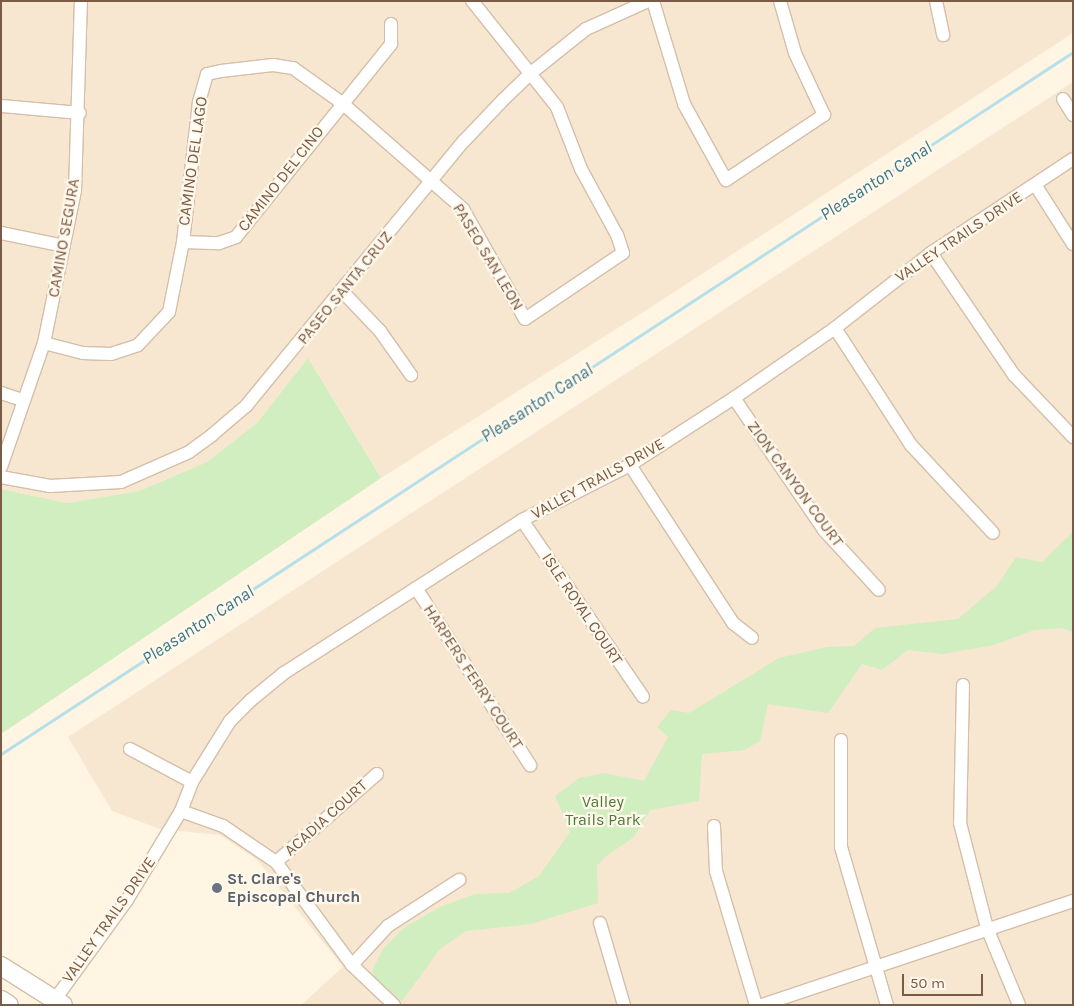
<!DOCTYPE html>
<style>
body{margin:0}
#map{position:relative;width:1074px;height:1006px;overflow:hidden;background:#fff5e2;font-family:Karla,sans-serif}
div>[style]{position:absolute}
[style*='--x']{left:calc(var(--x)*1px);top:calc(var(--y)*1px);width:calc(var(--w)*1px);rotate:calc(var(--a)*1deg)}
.residential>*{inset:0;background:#f7e7d0}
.green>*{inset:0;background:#d0eebf}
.stream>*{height:3px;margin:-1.5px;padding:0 1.5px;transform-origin:1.5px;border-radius:1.5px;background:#b5e0ea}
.roads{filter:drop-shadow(1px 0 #d3bfaa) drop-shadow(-1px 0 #d3bfaa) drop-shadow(0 1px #d3bfaa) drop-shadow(0 -1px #d3bfaa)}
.street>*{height:12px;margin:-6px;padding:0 6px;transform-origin:6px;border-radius:6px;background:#fff}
.secondary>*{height:18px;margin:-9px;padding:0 9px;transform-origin:9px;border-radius:9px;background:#fff}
.dots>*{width:14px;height:14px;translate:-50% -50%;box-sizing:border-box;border:2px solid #fff8eb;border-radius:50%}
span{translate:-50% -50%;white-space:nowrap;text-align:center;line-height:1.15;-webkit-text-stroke:4.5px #fff8eb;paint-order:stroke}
.street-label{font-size:16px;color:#795b46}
.park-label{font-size:16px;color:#4a7a3a}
.worship-label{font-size:16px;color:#5b616d;font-weight:700}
.left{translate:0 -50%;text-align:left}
.water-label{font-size:18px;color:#3b7787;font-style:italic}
.frame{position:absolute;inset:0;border:2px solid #795b46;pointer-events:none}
.scale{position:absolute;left:902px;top:974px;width:81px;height:22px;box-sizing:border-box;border:2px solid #795b46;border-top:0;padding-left:6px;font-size:15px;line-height:18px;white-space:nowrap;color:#795b46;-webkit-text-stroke:4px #fff8eb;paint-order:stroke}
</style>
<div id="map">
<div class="residential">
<div style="clip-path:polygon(1px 1px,1073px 1px,1073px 33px,662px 300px,381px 478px,308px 358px,257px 423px,207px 462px,139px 491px,67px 503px,1px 489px)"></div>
<div style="clip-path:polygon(1073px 82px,1073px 1005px,301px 1005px,343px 967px,257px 860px,220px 835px,160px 829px,112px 811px,68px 737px)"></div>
</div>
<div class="green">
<div style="clip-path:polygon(308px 358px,381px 478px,1px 734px,1px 489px,67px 503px,139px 491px,207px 462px,257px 423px)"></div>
<div style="clip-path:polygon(1073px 532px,1073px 632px,1061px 628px,1034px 630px,994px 645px,943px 654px,908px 650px,882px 670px,862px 664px,828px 713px,768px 704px,760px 741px,744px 750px,702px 754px,699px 801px,650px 810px,634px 837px,605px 857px,597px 866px,598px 903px,531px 924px,466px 931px,440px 949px,402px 1001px,376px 980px,372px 971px,383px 949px,405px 927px,440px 907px,475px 894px,509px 893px,539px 876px,570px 832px,555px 796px,579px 778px,604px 773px,644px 781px,668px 737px,657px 727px,671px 710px,689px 713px,779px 658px,827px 647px,854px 646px,875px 628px,958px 619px,997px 586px,1016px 557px,1042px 562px)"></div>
</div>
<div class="stream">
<div style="--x:1;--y:754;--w:1281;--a:-33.22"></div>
</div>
<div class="roads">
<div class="street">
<div style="--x:653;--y:1;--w:108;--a:73.2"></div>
<div style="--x:684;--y:104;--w:87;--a:61.1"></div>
<div style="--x:726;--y:180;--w:118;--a:-33.6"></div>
<div style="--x:824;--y:115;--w:68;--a:-115.1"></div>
<div style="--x:795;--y:53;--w:54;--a:-106.1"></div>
<div style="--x:936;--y:1;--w:35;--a:78"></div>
<div style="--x:1063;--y:99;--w:19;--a:58"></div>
<div style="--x:1;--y:106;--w:79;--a:5.1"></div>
<div style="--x:1036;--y:186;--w:69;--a:57.5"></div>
<div style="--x:1;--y:233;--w:64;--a:11.7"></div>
<div style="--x:183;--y:242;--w:36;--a:2"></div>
<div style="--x:219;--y:243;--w:18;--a:-19"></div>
<div style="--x:236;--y:237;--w:248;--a:-51.2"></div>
<div style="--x:391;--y:44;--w:20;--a:-90"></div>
<div style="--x:931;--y:253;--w:148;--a:55.8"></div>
<div style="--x:1014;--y:375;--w:86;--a:46.4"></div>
<div style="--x:341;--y:290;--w:57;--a:46.4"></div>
<div style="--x:380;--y:331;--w:54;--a:54.8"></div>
<div style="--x:835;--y:328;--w:140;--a:57"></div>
<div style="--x:911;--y:445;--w:120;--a:47"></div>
<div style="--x:44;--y:343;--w:40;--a:14.4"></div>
<div style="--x:83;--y:353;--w:28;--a:2"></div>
<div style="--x:111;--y:354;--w:28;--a:-18"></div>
<div style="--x:138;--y:345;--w:45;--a:-46.8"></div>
<div style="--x:169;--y:312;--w:71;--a:-78.7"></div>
<div style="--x:183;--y:242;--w:141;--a:-83.5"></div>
<div style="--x:199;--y:102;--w:29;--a:-74"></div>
<div style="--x:207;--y:74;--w:14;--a:-12"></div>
<div style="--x:221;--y:71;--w:52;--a:-6.6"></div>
<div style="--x:273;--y:65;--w:20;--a:9"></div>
<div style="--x:293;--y:68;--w:60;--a:35.5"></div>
<div style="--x:342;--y:103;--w:161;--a:41.2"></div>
<div style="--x:463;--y:209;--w:126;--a:60.6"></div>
<div style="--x:525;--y:319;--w:118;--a:-34"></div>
<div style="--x:623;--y:253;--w:19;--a:-108"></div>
<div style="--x:617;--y:235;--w:75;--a:-118.6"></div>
<div style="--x:581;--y:169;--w:66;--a:-111.2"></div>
<div style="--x:557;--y:107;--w:136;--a:-128.7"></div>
<div style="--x:1;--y:393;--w:23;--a:18"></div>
<div style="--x:734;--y:398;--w:160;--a:55.7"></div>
<div style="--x:824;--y:530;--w:81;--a:47.5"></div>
<div style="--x:630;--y:465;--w:189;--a:56.9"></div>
<div style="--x:733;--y:623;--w:24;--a:38"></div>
<div style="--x:1;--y:467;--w:131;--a:-70.9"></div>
<div style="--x:44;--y:343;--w:156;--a:-78.5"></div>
<div style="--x:75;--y:190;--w:189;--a:-88.2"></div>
<div style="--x:1;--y:477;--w:50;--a:10.4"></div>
<div style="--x:50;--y:486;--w:71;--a:-3.2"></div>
<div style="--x:121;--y:482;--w:74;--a:-23.8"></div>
<div style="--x:189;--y:452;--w:29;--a:-36"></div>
<div style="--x:212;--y:435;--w:45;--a:-40.5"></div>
<div style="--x:246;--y:406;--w:343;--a:-50.6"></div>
<div style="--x:464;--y:141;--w:57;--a:-46.4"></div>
<div style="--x:503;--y:100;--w:39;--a:-44"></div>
<div style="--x:531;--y:73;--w:70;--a:-38.7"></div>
<div style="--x:586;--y:29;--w:68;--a:-24.3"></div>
<div style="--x:522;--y:520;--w:214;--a:55.6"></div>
<div style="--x:416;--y:588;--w:211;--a:57.2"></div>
<div style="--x:963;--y:685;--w:138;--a:91.2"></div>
<div style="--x:960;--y:823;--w:108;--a:75.6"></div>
<div style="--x:987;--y:928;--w:83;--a:67.4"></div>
<div style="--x:841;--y:740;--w:107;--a:90"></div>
<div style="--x:841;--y:847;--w:165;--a:73.8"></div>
<div style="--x:130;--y:749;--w:70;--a:28"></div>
<div style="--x:181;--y:811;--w:45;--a:19.7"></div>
<div style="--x:223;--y:826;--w:64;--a:34.2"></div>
<div style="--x:276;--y:862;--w:128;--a:53.6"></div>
<div style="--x:352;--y:965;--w:58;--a:43.6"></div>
<div style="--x:714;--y:826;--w:45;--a:87.5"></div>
<div style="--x:716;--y:871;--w:140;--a:73.4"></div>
<div style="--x:276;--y:862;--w:134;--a:-41.1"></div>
<div style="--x:600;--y:923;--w:85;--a:73.7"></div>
<div style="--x:352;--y:965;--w:53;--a:-47.3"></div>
<div style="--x:388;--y:926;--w:85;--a:-32.9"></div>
<div style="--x:51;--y:1005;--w:130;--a:-54.1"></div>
<div style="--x:127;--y:900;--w:104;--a:-58.8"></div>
<div style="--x:181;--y:811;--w:31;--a:-69"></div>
<div style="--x:192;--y:782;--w:72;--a:-58.1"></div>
<div style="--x:230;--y:721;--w:30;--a:-45"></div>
<div style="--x:251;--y:700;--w:43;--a:-39.3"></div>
<div style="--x:284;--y:673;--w:283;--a:-32.7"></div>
<div style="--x:522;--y:520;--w:121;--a:-27"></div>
<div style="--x:630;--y:465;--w:124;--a:-32.8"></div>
<div style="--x:734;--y:398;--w:123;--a:-34.7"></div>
<div style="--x:835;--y:328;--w:122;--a:-38"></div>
<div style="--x:931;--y:253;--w:170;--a:-33.5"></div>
<div style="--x:762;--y:1005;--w:328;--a:-18.5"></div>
</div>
<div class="secondary">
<div style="--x:1;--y:966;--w:73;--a:32.2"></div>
<div style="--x:1;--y:1000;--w:9;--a:32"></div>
</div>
</div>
<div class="dots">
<div style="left:217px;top:888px;background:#6b7280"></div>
</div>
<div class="street-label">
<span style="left:193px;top:161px;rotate:-82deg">CAMINO DEL LAGO</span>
<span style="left:281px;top:179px;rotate:-52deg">CAMINO DEL CINO</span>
<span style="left:959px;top:237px;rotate:-34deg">VALLEY TRAILS DRIVE</span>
<span style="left:64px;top:238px;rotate:-80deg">CAMINO SEGURA</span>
<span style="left:488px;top:257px;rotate:59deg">PASEO SAN LEON</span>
<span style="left:345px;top:288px;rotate:-51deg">PASEO SANTA CRUZ</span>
<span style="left:598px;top:479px;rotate:-29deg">VALLEY TRAILS DRIVE</span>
<span style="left:795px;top:484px;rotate:54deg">ZION CANYON COURT</span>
<span style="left:582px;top:609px;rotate:56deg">ISLE ROYAL COURT</span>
<span style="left:473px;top:677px;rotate:57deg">HARPERS FERRY COURT</span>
<span style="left:326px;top:818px;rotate:-42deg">ACADIA COURT</span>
<span style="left:109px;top:920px;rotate:-55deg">VALLEY TRAILS DRIVE</span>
</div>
<div class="park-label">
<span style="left:603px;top:811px">Valley<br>Trails Park</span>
</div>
<div class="worship-label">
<span class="left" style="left:227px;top:888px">St. Clare's<br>Episcopal Church</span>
</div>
<div class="water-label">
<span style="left:876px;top:181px;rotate:-33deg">Pleasanton Canal</span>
<span style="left:537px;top:403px;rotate:-33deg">Pleasanton Canal</span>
<span style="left:198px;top:625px;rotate:-33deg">Pleasanton Canal</span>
</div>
<div class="frame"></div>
<div class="scale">50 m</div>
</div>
